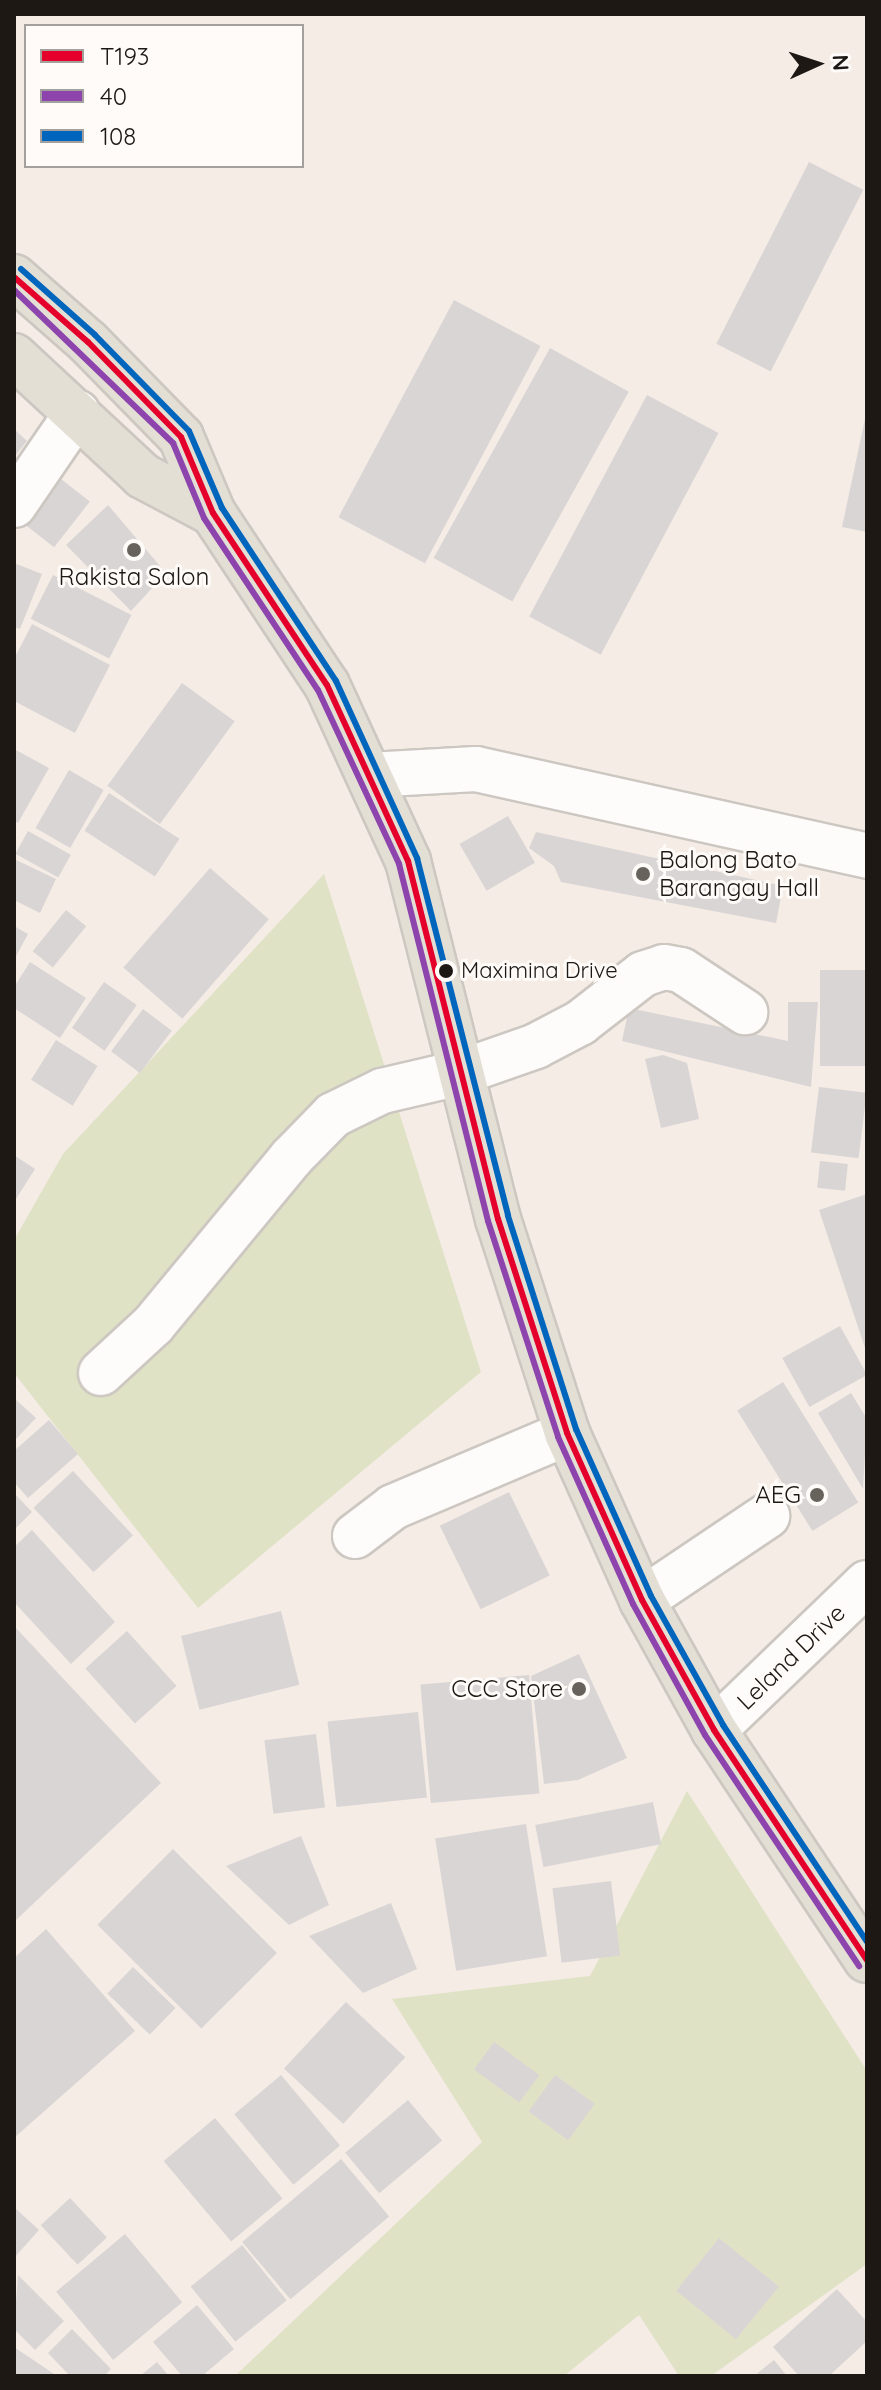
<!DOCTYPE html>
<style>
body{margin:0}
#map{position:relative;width:881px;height:2390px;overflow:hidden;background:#f4ece5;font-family:Quicksand,sans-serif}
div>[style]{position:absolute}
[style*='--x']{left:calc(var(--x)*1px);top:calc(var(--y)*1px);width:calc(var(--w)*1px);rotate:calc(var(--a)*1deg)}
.green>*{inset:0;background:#e0e2c6}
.building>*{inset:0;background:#dad5d5;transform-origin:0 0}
.roads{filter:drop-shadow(2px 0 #cdc7c1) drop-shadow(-2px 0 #cdc7c1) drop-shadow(0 2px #cdc7c1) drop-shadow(0 -2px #cdc7c1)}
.minor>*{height:44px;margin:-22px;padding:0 22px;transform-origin:22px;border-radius:22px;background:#fdfcfb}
.major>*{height:44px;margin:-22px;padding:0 22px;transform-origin:22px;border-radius:22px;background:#e3dfd5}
.bus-1>*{height:6px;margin:-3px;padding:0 3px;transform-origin:3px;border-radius:3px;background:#e4002b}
.bus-2>*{height:6px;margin:-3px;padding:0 3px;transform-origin:3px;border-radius:3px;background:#8e44ad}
.bus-3>*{height:6px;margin:-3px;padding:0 3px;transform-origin:3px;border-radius:3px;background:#0065bd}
.dots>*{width:22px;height:22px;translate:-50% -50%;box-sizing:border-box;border:4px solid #fefbf8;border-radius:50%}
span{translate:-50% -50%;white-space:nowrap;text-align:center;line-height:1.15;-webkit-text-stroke:6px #fefbf8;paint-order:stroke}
.bus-label{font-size:22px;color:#1d1814}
.left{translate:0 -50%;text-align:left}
.poi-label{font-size:24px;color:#1d1814}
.right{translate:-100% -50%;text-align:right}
.street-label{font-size:24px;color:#1d1814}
.frame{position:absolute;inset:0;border:16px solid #1d1814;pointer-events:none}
.legend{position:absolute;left:24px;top:24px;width:280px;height:144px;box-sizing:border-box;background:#fefbf8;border:2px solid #a4a09d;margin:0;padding:10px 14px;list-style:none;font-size:24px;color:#1d1814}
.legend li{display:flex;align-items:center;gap:16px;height:40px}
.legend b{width:40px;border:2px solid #a4a09d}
.north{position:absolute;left:777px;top:24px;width:80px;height:80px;-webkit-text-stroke:6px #fefbf8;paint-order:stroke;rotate:87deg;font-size:22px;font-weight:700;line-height:32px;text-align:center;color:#1d1814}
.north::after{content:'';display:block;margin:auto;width:28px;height:36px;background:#1d1814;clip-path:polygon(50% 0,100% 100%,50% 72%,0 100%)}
</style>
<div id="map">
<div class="green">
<div style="clip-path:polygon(324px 874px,481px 1372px,198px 1608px,14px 1373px,14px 1240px,63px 1154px)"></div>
<div style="clip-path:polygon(687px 1791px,867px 2071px,867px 2264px,711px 2376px,679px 2376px,639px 2315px,564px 2376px,235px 2376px,482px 2142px,392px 1999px,590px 1976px)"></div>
</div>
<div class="building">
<div style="left:809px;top:162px;width:61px;height:204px;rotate:27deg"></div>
<div style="left:454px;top:300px;width:98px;height:246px;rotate:28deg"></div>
<div style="left:550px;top:348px;width:90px;height:240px;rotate:29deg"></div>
<div style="left:647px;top:395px;width:81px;height:251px;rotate:28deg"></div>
<div style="clip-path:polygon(866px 414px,867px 414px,867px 532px,842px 527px)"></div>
<div style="clip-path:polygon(14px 429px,27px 441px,14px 457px)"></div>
<div style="left:52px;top:472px;width:48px;height:58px;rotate:38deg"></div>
<div style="clip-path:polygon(108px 505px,166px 573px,131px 611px,66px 545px)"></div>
<div style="clip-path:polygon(14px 563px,42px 574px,20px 629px,14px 627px)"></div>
<div style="left:53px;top:575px;width:88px;height:49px;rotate:27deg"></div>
<div style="clip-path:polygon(32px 624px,110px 665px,75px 733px,14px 701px,14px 659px)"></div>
<div style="left:182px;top:683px;width:65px;height:127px;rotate:36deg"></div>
<div style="clip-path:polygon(14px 749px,49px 768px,18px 823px,14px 821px)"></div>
<div style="left:69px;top:770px;width:40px;height:67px;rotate:30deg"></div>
<div style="left:109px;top:793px;width:84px;height:45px;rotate:33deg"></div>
<div style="left:508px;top:816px;width:54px;height:56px;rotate:60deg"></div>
<div style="left:28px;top:831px;width:49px;height:26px;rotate:29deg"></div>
<div style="clip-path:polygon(536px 832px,783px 886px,776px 923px,561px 882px,554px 866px,529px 848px)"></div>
<div style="clip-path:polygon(14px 859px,56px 879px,40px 913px,14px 900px)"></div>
<div style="left:210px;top:868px;width:78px;height:132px;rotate:41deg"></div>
<div style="left:66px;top:910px;width:26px;height:53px;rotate:39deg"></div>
<div style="clip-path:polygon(14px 926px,28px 934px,14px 960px)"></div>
<div style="clip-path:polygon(30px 962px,86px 998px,60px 1038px,14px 1008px,14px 987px)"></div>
<div style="left:867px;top:970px;width:96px;height:47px;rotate:90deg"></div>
<div style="left:104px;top:982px;width:40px;height:56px;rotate:35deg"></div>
<div style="clip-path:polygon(788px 1002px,818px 1002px,811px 1087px,622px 1041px,629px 1008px,788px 1041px)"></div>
<div style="left:143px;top:1009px;width:36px;height:53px;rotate:37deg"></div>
<div style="left:56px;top:1040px;width:49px;height:47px;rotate:32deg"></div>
<div style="clip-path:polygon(663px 1055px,687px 1063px,699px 1119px,661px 1128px,645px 1059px)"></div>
<div style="left:819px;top:1087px;width:48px;height:66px;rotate:7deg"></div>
<div style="clip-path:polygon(14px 1155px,35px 1169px,14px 1202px)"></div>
<div style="left:820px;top:1161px;width:28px;height:27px;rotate:6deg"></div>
<div style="clip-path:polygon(867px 1194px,867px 1351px,866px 1351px,819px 1210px)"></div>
<div style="left:840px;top:1326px;width:56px;height:66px;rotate:61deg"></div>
<div style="left:783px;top:1382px;width:142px;height:54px;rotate:58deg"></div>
<div style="clip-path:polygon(851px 1393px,867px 1419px,863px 1489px,818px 1413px)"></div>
<div style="clip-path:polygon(14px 1398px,36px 1418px,14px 1441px)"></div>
<div style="clip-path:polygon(49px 1420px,78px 1454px,28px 1498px,14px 1482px,14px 1451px)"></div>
<div style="left:73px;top:1471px;width:88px;height:54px;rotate:47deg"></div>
<div style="left:509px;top:1492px;width:93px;height:77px;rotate:64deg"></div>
<div style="clip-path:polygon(14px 1493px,32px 1512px,14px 1530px)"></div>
<div style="clip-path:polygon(32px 1530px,115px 1622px,71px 1664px,14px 1602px,14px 1547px)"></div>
<div style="left:281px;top:1611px;width:76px;height:103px;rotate:76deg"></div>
<div style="clip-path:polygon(14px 1626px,161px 1783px,14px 1922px)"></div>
<div style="left:127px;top:1631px;width:74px;height:56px;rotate:48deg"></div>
<div style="clip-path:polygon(579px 1654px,627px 1758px,578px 1780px,544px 1784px,531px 1676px)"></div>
<div style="left:529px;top:1675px;width:119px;height:109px;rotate:85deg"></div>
<div style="left:418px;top:1712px;width:86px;height:91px;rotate:84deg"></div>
<div style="left:316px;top:1734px;width:74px;height:52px;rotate:83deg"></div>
<div style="left:653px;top:1802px;width:43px;height:120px;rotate:79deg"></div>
<div style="left:526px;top:1824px;width:134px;height:92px;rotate:81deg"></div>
<div style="clip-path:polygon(301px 1836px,329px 1905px,289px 1925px,226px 1866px)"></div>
<div style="left:173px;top:1849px;width:147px;height:107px;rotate:45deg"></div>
<div style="left:611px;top:1881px;width:75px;height:59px;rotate:83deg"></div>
<div style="clip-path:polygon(391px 1903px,417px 1969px,363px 1993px,309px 1936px)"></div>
<div style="clip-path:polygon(46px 1929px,135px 2031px,14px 2138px,14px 1958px)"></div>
<div style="left:133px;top:1967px;width:59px;height:37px;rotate:44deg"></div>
<div style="left:346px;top:2002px;width:81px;height:91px;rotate:43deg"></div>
<div style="left:494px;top:2042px;width:56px;height:34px;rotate:36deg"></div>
<div style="left:281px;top:2075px;width:92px;height:61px;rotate:50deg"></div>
<div style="left:555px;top:2075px;width:49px;height:45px;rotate:36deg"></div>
<div style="left:408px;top:2100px;width:53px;height:82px;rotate:50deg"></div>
<div style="left:215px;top:2118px;width:105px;height:67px;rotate:50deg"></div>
<div style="left:341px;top:2159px;width:75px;height:129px;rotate:50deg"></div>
<div style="left:70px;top:2198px;width:54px;height:40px;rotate:47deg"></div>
<div style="clip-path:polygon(14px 2207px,39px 2230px,14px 2258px)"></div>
<div style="left:125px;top:2234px;width:89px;height:90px;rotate:50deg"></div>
<div style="left:719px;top:2238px;width:77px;height:68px;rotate:39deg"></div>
<div style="left:242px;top:2245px;width:71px;height:66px;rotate:51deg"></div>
<div style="clip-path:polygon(18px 2275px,64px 2321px,35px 2350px,14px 2329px)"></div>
<div style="clip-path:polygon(837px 2289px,867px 2322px,867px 2341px,829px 2376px,799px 2376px,773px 2347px)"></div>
<div style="clip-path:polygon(197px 2305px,234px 2349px,202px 2376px,182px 2376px,153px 2342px)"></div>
<div style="clip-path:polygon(72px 2329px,111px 2369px,104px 2376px,70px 2376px,48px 2353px)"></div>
<div style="clip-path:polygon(14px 2347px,57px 2376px,14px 2376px)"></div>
<div style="clip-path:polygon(774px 2360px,787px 2376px,754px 2376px)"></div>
<div style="clip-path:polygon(157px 2362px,169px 2376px,140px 2376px)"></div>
</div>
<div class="roads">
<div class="minor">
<div style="--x:14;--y:505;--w:112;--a:-55.6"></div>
<div style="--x:369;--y:775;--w:107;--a:-3.2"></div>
<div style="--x:476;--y:769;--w:401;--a:12.5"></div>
<div style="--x:101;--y:1373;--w:71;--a:-42.7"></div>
<div style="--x:153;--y:1325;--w:217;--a:-50.4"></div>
<div style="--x:291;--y:1158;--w:60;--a:-45.7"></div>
<div style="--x:333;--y:1115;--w:55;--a:-26.1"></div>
<div style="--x:382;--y:1091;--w:79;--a:-13.2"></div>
<div style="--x:459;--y:1073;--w:82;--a:-19.3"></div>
<div style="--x:536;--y:1046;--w:50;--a:-27.6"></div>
<div style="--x:580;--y:1023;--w:80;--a:-37.9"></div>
<div style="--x:643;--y:974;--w:22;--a:-18"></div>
<div style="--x:664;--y:967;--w:17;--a:10"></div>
<div style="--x:681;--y:970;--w:77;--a:33.3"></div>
<div style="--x:355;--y:1536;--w:48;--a:-37.3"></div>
<div style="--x:393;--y:1507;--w:189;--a:-23"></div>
<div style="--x:642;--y:1600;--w:151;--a:-33.9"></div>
<div style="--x:714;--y:1730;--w:212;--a:-43.9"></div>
</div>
<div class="major">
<div style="--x:14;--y:277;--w:98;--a:41.3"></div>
<div style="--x:88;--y:342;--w:133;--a:45.6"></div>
<div style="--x:181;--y:437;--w:82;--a:67.2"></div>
<div style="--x:213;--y:513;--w:206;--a:56.5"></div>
<div style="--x:327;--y:685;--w:194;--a:65.3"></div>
<div style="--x:408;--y:861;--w:369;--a:75.9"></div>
<div style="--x:498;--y:1219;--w:225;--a:72.1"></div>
<div style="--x:567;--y:1433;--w:183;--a:65.8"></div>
<div style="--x:642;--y:1600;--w:149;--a:61"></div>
<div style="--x:714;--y:1730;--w:276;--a:56.4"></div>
<div style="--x:14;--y:356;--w:176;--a:42.9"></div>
<div style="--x:143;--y:476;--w:79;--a:27.9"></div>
</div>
</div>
<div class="bus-1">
<div style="--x:14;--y:277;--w:98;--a:41.3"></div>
<div style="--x:88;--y:342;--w:133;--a:45.6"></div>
<div style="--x:181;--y:437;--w:82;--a:67.2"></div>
<div style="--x:213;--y:513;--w:206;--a:56.5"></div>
<div style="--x:327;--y:685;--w:194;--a:65.3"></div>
<div style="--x:408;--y:861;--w:369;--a:75.9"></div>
<div style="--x:498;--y:1219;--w:225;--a:72.1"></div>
<div style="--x:567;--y:1433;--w:183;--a:65.8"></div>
<div style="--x:642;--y:1600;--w:149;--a:61"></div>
<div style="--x:714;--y:1730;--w:276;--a:56.4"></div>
</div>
<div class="bus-2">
<div style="--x:14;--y:290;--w:221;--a:43.9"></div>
<div style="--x:173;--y:443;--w:81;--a:67.5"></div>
<div style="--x:204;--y:518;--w:206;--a:56.5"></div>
<div style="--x:318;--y:690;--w:192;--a:65"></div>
<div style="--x:399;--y:864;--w:368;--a:76"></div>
<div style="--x:488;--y:1221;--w:227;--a:72"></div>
<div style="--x:558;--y:1437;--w:183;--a:65.8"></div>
<div style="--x:633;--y:1604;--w:149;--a:61.2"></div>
<div style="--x:705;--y:1735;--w:278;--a:56.3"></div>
</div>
<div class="bus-3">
<div style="--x:21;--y:269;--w:99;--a:41.7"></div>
<div style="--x:95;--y:335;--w:134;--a:45.6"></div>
<div style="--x:189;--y:431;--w:84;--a:66.8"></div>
<div style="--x:222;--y:508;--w:207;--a:56.6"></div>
<div style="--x:336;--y:681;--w:195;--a:65.4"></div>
<div style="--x:417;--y:858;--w:369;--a:75.7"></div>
<div style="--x:508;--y:1216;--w:224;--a:72.3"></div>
<div style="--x:576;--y:1429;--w:183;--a:65.8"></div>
<div style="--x:651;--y:1596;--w:148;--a:60.8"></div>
<div style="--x:723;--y:1725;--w:260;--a:56.4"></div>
</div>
<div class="dots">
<div style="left:134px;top:550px;background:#68625d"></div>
<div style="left:643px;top:874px;background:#68625d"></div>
<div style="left:446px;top:971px;background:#1d1814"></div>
<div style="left:817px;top:1495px;background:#68625d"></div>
<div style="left:579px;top:1689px;background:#68625d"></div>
</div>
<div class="bus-label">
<span class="left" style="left:461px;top:971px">Maximina Drive</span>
</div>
<div class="poi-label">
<span style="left:134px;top:577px">Rakista Salon</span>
<span class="left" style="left:659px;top:874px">Balong Bato<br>Barangay Hall</span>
<span class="right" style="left:801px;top:1495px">AEG</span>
<span class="right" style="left:563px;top:1689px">CCC Store</span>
</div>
<div class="street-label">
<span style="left:791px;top:1657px;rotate:-44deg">Leland Drive</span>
</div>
<div class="frame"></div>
<ul class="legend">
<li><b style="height:10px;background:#e4002b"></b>T193</li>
<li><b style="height:10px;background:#8e44ad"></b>40</li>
<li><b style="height:10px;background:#0065bd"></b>108</li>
</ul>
<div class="north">N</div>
</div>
